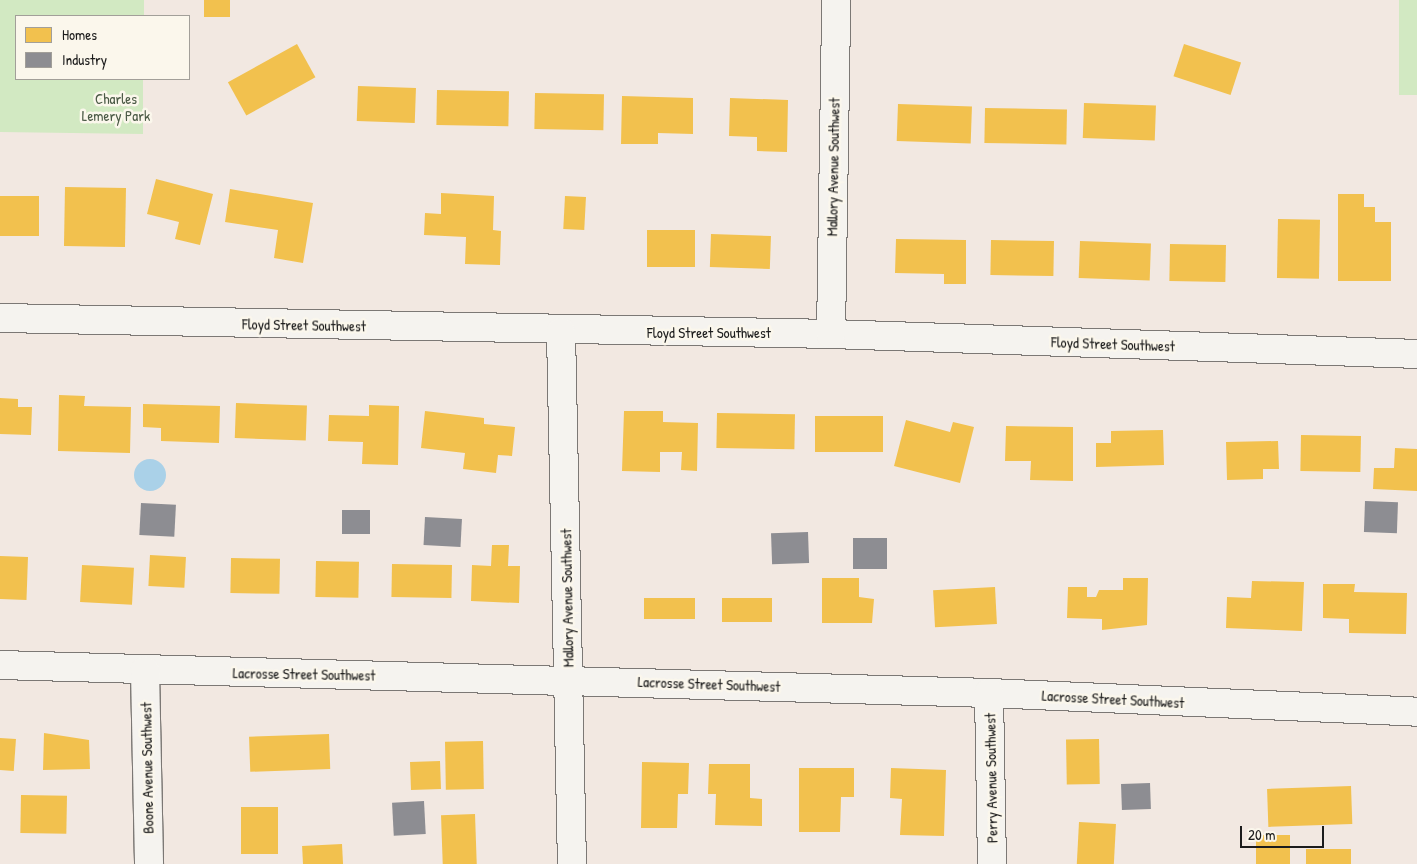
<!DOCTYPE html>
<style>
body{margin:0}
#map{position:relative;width:1417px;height:864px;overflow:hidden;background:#f2e8e1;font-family:"Patrick Hand",sans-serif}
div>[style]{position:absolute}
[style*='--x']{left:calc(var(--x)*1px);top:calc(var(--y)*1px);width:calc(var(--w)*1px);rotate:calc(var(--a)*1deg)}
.green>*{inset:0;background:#d2e9c2;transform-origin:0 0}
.water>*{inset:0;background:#aad1e8}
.round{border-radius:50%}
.homes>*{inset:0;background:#f2c14e;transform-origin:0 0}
.industry>*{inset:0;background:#8d8d92;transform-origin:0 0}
.roads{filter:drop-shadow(1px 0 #7c7875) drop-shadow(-1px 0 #7c7875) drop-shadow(0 1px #7c7875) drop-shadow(0 -1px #7c7875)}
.minor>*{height:28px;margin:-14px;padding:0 14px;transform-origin:14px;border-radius:14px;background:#f5f3ef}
span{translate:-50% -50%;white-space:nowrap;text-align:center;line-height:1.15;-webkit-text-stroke:5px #fbf7ec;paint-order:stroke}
.park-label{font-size:15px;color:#4b5a46}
.street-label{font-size:15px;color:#1c1c1c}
.legend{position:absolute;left:15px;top:15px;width:175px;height:65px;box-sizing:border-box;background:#fbf7ec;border:1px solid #a29f99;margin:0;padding:6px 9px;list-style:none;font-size:15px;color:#1c1c1c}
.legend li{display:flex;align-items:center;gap:10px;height:25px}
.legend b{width:25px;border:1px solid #a29f99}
.scale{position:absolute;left:1240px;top:826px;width:84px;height:22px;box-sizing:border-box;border:2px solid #1c1c1c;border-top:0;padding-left:6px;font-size:15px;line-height:18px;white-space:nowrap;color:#1c1c1c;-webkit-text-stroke:4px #fbf7ec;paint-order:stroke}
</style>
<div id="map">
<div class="green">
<div style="clip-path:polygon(0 0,144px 0,144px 16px,16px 16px,16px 79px,143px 79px,143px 134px,0 132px)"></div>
<div style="left:1399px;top:0;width:18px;height:95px"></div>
</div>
<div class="water">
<div class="round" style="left:134px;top:459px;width:32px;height:32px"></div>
</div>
<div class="homes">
<div style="left:204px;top:0;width:26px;height:17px"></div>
<div style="left:297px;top:44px;width:38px;height:79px;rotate:61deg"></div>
<div style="left:1184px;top:44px;width:60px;height:34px;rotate:18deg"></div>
<div style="left:358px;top:86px;width:58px;height:35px;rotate:2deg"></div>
<div style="left:437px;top:90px;width:72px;height:35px;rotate:1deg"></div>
<div style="left:535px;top:93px;width:69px;height:36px;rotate:1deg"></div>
<div style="clip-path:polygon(622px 96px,693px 98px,693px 134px,658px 133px,658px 144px,621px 144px)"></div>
<div style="clip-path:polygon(730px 98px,788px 100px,787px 152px,757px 151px,757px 137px,729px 136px)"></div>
<div style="left:1084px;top:103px;width:72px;height:35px;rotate:2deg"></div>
<div style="left:898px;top:104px;width:74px;height:37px;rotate:2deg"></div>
<div style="left:985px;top:108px;width:82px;height:35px;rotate:1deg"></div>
<div style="clip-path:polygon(156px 179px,213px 194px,200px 245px,175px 239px,179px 222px,147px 214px)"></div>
<div style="left:65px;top:187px;width:61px;height:59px;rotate:1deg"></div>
<div style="clip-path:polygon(230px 189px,313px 203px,303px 263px,274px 258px,278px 230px,225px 222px)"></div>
<div style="clip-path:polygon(441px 193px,494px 196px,493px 230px,501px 231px,500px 265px,465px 264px,466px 237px,424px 235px,425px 213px,441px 214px)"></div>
<div style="clip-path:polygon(1338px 194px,1364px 194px,1364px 207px,1375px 207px,1375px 222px,1391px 222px,1391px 281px,1338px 281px)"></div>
<div style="left:0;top:196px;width:39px;height:40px"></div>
<div style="left:565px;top:196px;width:21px;height:33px;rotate:3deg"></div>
<div style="left:1278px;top:219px;width:42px;height:59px;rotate:1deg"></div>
<div style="left:647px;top:230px;width:48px;height:37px"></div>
<div style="left:711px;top:234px;width:60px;height:33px;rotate:2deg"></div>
<div style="clip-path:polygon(896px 239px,966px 240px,966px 284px,944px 284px,944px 274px,895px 273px)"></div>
<div style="left:991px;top:240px;width:63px;height:35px;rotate:1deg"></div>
<div style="left:1080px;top:241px;width:71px;height:37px;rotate:2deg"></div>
<div style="left:1170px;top:244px;width:56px;height:37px;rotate:1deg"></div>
<div style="clip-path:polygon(59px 395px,85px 396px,84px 406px,131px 407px,130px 453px,58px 451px)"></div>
<div style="clip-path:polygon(0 398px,18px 399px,18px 407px,32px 407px,31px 435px,0 434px)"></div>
<div style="left:236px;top:403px;width:71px;height:35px;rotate:2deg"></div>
<div style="clip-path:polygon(143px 404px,220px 406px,219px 443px,161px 441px,161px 428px,143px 427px)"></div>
<div style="clip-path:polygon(369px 405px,399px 406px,398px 465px,362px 464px,363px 442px,328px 441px,329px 415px,369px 416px)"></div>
<div style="clip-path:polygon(425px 411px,484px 418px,484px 424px,515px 427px,512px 456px,498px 455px,496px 473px,463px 469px,465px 453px,421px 448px)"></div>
<div style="clip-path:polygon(624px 411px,663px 411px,663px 422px,698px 423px,697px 471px,681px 470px,682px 452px,660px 452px,660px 472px,622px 471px)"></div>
<div style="left:717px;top:413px;width:78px;height:35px;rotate:1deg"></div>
<div style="left:883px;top:416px;width:36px;height:68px;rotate:90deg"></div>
<div style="clip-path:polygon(906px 420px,950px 432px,953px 422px,974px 427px,960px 483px,894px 466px)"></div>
<div style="clip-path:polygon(1006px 426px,1073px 427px,1073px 481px,1030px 480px,1031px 461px,1005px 461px)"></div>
<div style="clip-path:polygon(1163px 430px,1164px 465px,1096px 467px,1096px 443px,1111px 443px,1111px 431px)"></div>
<div style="left:1301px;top:435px;width:60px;height:36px;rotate:1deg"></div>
<div style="clip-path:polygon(1278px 441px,1279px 469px,1263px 469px,1263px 479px,1227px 480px,1226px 442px)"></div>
<div style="clip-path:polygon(1395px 448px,1417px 449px,1417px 491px,1373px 489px,1374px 468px,1394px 468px)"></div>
<div style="clip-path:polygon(492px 545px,509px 545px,508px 566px,520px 566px,519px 603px,471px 601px,472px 565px,491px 566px)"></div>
<div style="left:150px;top:555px;width:36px;height:31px;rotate:3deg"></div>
<div style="left:0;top:556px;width:28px;height:43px;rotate:2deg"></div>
<div style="left:231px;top:558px;width:49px;height:35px;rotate:1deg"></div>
<div style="left:316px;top:561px;width:43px;height:36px;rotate:1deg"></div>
<div style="left:392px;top:564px;width:60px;height:33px;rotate:1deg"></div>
<div style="left:82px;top:565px;width:52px;height:37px;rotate:3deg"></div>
<div style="clip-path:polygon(822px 578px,859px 578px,859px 597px,874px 599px,872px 623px,822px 623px)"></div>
<div style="clip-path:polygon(1123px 578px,1148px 578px,1147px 625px,1102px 630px,1102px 619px,1067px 618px,1068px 587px,1087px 587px,1087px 597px,1096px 597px,1099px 590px,1123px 590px)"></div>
<div style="clip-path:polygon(1252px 581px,1304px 582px,1302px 631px,1226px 628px,1227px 597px,1251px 598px)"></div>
<div style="clip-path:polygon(1323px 584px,1355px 584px,1354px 592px,1407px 593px,1406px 634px,1349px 633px,1349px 619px,1323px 618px)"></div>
<div style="left:995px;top:587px;width:37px;height:62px;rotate:87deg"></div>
<div style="left:695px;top:598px;width:21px;height:51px;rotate:90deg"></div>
<div style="left:722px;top:598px;width:50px;height:24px"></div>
<div style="clip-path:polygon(44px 733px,89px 740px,90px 769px,43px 770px)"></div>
<div style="left:329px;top:734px;width:35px;height:80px;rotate:88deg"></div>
<div style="left:0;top:738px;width:16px;height:32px;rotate:4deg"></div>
<div style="left:1099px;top:739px;width:45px;height:33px;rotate:89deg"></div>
<div style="left:483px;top:741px;width:48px;height:38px;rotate:89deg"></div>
<div style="left:440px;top:761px;width:28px;height:30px;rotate:88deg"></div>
<div style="clip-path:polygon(642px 762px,689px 763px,688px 794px,678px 794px,677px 828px,641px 828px)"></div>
<div style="clip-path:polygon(709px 764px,750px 764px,750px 798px,762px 799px,762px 826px,715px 825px,716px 794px,708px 794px)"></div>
<div style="clip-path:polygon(799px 768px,854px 768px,854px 797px,841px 797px,840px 832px,799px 832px)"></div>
<div style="clip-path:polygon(891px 768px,946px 770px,944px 836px,900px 835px,902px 799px,890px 798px)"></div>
<div style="left:1351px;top:786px;width:38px;height:84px;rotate:88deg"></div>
<div style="left:21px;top:795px;width:46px;height:38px;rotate:1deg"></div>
<div style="left:241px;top:807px;width:37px;height:47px"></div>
<div style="left:475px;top:814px;width:50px;height:34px;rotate:88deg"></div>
<div style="left:1079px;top:822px;width:37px;height:42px;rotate:3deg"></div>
<div style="left:1256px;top:835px;width:34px;height:29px"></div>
<div style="left:342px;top:844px;width:20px;height:40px;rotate:87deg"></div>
<div style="left:1306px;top:849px;width:45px;height:15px"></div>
</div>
<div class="industry">
<div style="left:1365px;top:501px;width:33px;height:31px;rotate:2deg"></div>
<div style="left:141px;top:503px;width:35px;height:32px;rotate:3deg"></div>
<div style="left:342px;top:510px;width:28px;height:24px"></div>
<div style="left:425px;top:517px;width:37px;height:28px;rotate:3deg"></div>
<div style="left:808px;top:532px;width:31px;height:37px;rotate:88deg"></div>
<div style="left:853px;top:538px;width:34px;height:31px"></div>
<div style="left:1150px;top:783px;width:26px;height:29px;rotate:88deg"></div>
<div style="left:424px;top:801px;width:33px;height:32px;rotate:87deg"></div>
</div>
<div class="roads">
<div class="minor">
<div style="--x:0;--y:318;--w:831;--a:1.1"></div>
<div style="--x:831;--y:334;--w:586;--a:1.95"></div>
<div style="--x:561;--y:332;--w:532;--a:88.82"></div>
<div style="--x:831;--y:334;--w:334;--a:-89.1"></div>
<div style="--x:0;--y:665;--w:989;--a:1.62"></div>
<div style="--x:989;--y:693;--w:428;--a:2.5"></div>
<div style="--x:145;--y:671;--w:193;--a:88.8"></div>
<div style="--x:989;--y:693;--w:171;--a:89"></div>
</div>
</div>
<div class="park-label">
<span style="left:116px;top:107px">Charles<br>Lemery Park</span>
</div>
<div class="street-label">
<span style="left:833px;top:167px;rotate:-89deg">Mallory Avenue Southwest</span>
<span style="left:304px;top:325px;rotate:1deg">Floyd Street Southwest</span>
<span style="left:709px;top:333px">Floyd Street Southwest</span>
<span style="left:1113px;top:344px;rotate:2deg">Floyd Street Southwest</span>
<span style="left:567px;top:598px;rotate:-91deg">Mallory Avenue Southwest</span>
<span style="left:304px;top:674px;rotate:1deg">Lacrosse Street Southwest</span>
<span style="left:709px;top:684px;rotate:2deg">Lacrosse Street Southwest</span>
<span style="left:1113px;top:699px;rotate:3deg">Lacrosse Street Southwest</span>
<span style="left:147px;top:768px;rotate:-91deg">Boone Avenue Southwest</span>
<span style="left:991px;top:778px;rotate:-91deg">Perry Avenue Southwest</span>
</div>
<ul class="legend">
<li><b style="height:14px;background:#f2c14e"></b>Homes</li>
<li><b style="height:14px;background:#8d8d92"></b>Industry</li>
</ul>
<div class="scale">20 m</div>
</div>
